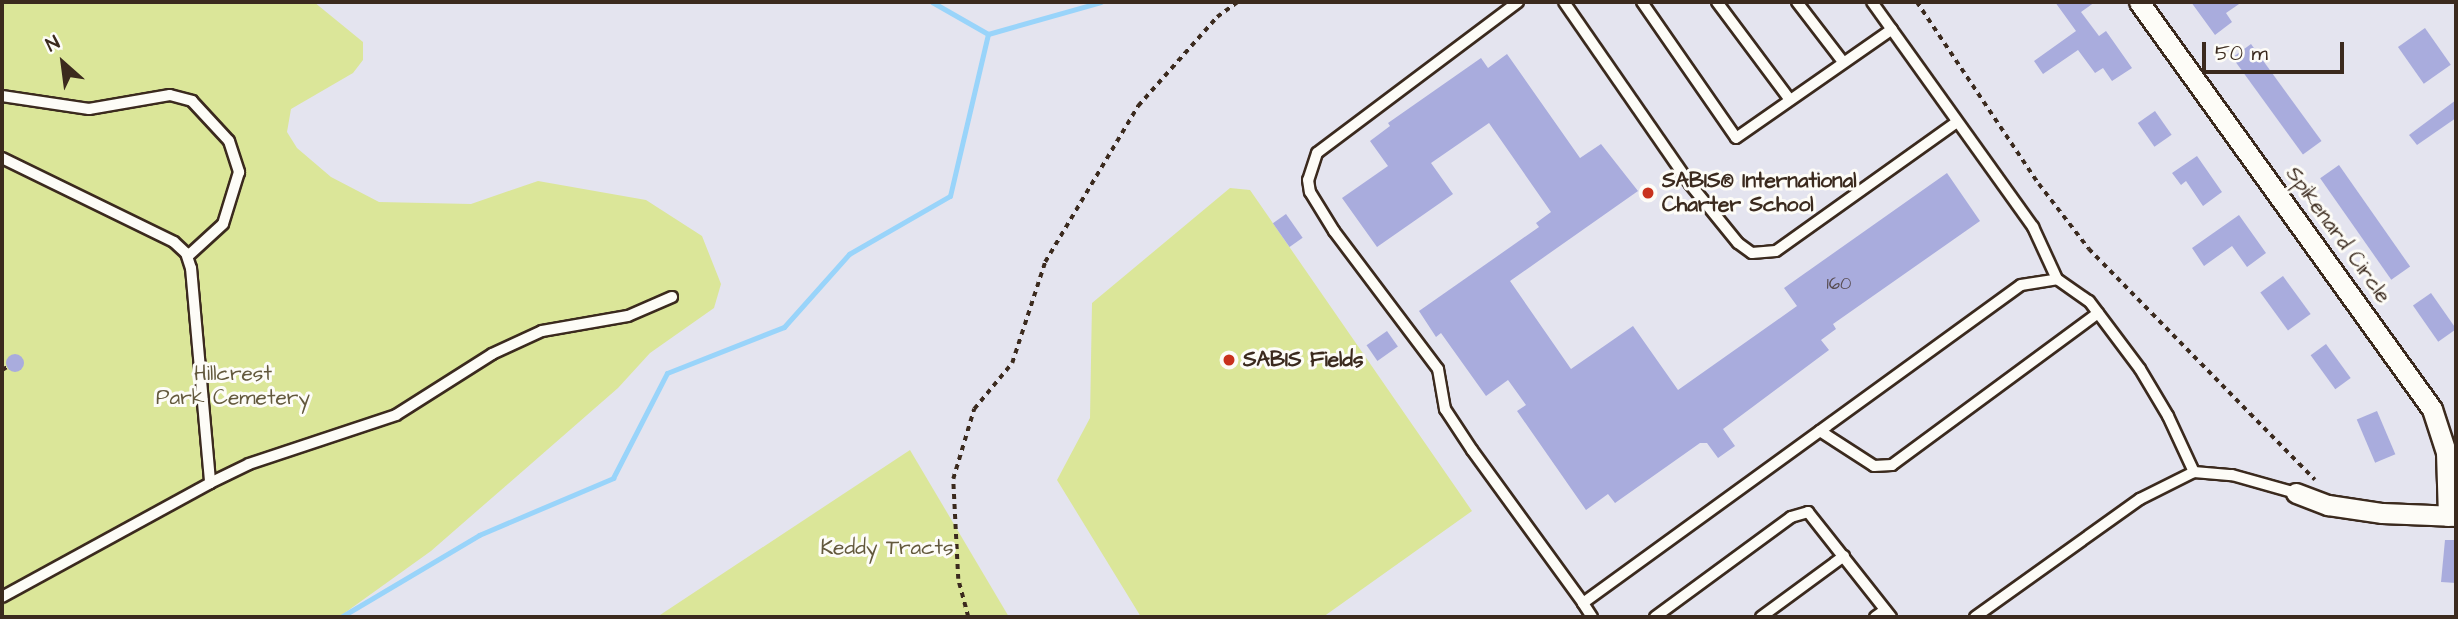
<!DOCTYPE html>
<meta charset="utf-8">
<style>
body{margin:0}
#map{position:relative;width:2458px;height:619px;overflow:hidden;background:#e4e4ef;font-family:"Architects Daughter",sans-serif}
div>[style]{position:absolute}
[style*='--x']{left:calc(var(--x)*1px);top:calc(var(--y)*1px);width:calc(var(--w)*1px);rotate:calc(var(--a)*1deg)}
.green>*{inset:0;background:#dbe699}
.stream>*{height:5px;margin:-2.5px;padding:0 2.5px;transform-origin:2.5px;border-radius:2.5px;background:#99d4fa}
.building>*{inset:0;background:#a9acdd;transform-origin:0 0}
.round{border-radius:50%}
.path>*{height:3.5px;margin-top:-1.75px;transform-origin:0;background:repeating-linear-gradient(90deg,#3b2a1e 0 5px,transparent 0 10px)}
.roads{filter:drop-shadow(2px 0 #3b2a1e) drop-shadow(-2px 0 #3b2a1e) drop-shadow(0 2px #3b2a1e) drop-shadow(0 -2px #3b2a1e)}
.lane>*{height:10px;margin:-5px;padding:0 5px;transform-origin:5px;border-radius:5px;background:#fdfcf7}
.street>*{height:19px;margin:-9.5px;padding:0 9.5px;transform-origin:9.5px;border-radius:9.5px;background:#fdfcf7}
.dots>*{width:19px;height:19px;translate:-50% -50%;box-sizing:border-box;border:4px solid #fdfcf7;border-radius:50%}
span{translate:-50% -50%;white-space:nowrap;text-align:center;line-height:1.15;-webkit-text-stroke:6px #fdfcf7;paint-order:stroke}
.number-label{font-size:18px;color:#564a4e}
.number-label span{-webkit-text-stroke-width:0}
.poi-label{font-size:21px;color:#3b2a1e;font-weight:700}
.left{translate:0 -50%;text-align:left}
.street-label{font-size:21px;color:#3b2a1e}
.park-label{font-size:21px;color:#63593d}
.frame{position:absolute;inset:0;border:4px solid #3b2a1e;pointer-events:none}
.north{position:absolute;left:28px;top:28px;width:70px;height:70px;-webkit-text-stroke:5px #fdfcf7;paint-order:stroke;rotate:332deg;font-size:19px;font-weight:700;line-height:28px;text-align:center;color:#3b2a1e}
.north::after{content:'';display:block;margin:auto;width:24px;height:32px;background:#3b2a1e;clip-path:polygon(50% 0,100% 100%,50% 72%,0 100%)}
.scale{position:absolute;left:2202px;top:42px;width:142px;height:32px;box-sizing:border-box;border:4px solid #3b2a1e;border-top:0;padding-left:9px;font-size:21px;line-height:24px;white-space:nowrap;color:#3b2a1e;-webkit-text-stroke:5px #fdfcf7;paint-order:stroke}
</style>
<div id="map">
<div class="green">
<div style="clip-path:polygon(2px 2px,314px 2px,363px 42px,363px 60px,353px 73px,291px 109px,287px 132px,297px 148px,331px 177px,379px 202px,471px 204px,538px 181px,646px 200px,702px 236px,721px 284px,714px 308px,650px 353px,618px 388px,431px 551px,339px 617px,2px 617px)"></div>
<div style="clip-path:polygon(1230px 188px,1250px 190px,1472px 511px,1323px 617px,1141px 617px,1057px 480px,1090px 418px,1092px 303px)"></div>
<div style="clip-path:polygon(910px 450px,1009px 617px,657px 617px)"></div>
</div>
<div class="stream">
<div style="--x:932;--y:2;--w:64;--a:29.7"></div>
<div style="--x:988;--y:34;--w:117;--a:-15.8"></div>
<div style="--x:341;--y:617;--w:161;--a:-30.7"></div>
<div style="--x:479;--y:535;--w:146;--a:-23"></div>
<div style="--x:613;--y:478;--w:118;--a:-62.8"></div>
<div style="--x:667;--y:373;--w:126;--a:-21.5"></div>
<div style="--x:784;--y:327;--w:98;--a:-48.3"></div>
<div style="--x:849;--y:254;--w:116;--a:-29.9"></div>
<div style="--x:950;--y:196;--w:166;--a:-76.8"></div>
</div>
<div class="building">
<div style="clip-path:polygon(2055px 2px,2095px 2px,2081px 12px,2099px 36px,2106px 31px,2132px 68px,2112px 81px,2103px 68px,2095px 73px,2078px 50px,2043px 74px,2034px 61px,2076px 31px)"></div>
<div style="clip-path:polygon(2191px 2px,2242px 2px,2226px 13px,2232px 22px,2215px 35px)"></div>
<div style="left:2425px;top:28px;width:45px;height:33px;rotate:55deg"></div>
<div style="left:2251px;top:44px;width:120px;height:23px;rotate:54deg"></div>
<div style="clip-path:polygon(1507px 54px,1580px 158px,1601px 144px,1638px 191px,1510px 281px,1571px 369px,1633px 326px,1678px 390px,1797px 306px,1784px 288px,1947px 173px,1980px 221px,1833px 324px,1836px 329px,1821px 340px,1829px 350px,1723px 429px,1735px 446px,1718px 458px,1707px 443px,1700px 443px,1615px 503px,1608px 494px,1586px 510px,1517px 411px,1526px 405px,1508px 380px,1486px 396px,1441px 333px,1436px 337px,1419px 311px,1539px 227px,1536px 223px,1551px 212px,1489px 123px,1431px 163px,1453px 194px,1377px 247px,1342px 198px,1388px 166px,1370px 141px,1390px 126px,1388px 123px,1481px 58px,1488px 68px)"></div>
<div style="clip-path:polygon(2456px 100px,2456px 118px,2417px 145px,2409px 135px)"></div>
<div style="left:2155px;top:111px;width:29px;height:21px;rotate:55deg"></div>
<div style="clip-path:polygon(2197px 156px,2222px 192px,2203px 206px,2186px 181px,2181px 185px,2172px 173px)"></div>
<div style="left:2339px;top:165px;width:124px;height:23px;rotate:55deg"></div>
<div style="left:1286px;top:214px;width:29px;height:16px;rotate:55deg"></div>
<div style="clip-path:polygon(2239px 215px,2266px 253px,2247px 267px,2232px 246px,2204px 266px,2192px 248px)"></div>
<div style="left:2283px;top:276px;width:47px;height:28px;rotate:54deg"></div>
<div style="left:2431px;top:293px;width:44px;height:22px;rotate:55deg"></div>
<div style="left:1387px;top:331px;width:19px;height:25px;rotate:55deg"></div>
<div style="left:2326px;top:344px;width:42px;height:19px;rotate:54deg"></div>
<div class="round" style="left:6px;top:354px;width:18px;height:18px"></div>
<div style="left:2377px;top:411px;width:47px;height:22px;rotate:67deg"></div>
<div style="clip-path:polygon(2445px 540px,2456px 540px,2456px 583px,2441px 582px)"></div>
</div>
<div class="path">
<div style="--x:1917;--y:2;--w:219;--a:56.2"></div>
<div style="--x:2039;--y:184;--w:82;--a:52.4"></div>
<div style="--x:2089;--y:249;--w:323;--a:45.6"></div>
<div style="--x:2;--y:370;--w:6;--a:-31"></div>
<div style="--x:968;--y:617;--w:39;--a:-105"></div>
<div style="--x:958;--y:579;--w:100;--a:-92.9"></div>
<div style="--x:953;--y:479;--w:73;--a:-73.3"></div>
<div style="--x:974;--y:409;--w:60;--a:-50.4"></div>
<div style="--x:1012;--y:363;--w:106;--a:-71.9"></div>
<div style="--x:1045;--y:262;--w:182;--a:-59.2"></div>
<div style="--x:1138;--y:106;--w:119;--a:-48.4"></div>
<div style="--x:1217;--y:17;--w:26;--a:-36"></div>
</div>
<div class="roads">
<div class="lane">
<div style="--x:1518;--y:2;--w:251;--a:143.1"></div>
<div style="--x:1317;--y:153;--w:28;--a:108"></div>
<div style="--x:1308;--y:180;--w:12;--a:81"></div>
<div style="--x:1310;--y:192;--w:46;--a:58.4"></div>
<div style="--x:1334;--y:231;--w:173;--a:53"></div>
<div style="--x:1438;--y:369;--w:41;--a:80.1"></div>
<div style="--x:1445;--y:409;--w:49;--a:56.6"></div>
<div style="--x:1472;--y:450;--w:189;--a:54"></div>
<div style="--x:1564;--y:2;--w:221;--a:55.3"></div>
<div style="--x:1690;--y:184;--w:76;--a:50.9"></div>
<div style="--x:1738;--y:243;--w:17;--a:36"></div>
<div style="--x:1752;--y:253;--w:24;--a:-5"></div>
<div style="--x:1776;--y:251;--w:222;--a:-35.5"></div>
<div style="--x:1642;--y:2;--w:165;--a:55.3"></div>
<div style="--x:1736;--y:138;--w:190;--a:-34.9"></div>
<div style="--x:1717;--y:2;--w:122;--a:53.3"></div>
<div style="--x:1797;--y:2;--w:76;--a:52.5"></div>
<div style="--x:1872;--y:2;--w:277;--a:54.4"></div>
<div style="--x:2033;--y:227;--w:57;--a:65.2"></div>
<div style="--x:2;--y:96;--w:88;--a:8.5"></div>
<div style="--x:89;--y:109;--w:82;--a:-9.8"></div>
<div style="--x:170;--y:95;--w:23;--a:15"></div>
<div style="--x:192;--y:101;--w:54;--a:47.2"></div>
<div style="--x:229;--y:141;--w:33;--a:72"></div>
<div style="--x:239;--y:172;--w:54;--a:107.1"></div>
<div style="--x:223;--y:224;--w:47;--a:137.6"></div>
<div style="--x:2;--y:158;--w:191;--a:26"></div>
<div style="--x:174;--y:242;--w:16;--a:43"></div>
<div style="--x:186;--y:253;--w:16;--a:72"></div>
<div style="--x:191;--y:268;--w:216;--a:84.9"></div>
<div style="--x:210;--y:483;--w:43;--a:-26"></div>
<div style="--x:249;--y:464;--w:155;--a:-18.4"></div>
<div style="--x:396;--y:415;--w:114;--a:-32.4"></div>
<div style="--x:492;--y:354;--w:55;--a:-24.7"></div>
<div style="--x:542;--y:331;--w:87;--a:-9.9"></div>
<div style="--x:628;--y:316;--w:48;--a:-23.4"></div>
<div style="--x:1820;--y:431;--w:64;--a:32.9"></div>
<div style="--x:1874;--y:466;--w:18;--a:-3"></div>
<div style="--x:1892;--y:465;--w:256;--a:-36.4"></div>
<div style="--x:2;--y:597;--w:237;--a:-28.7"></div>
<div style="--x:1592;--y:617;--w:17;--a:-123"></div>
<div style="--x:1583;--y:603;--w:541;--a:-35.98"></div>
<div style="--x:2021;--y:285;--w:36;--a:-9"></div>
<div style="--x:2057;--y:279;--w:39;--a:35"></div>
<div style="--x:2089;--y:301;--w:85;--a:53.1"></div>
<div style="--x:2140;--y:369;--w:55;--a:59.2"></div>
<div style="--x:2168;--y:416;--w:62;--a:65.1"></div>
<div style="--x:1655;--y:617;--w:169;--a:-36.3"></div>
<div style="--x:1791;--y:517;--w:18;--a:-16"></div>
<div style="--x:1808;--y:512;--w:134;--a:51.7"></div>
<div style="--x:1761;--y:617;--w:103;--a:-36.3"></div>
<div style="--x:1875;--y:617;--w:12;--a:-35"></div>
<div style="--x:1975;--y:617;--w:203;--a:-35.6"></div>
<div style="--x:2140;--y:499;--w:60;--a:-26.6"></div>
<div style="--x:2194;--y:472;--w:38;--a:5"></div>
<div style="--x:2232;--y:475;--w:66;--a:15.7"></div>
</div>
<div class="street">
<div style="--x:2139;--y:2;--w:501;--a:54.25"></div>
<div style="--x:2432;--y:409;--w:45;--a:72"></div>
<div style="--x:2446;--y:452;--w:64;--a:88.2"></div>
<div style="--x:2296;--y:493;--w:34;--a:21"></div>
<div style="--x:2328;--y:505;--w:55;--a:8.4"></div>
<div style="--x:2382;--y:513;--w:74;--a:2.3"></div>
</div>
</div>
<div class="dots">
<div style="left:1648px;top:193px;background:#c8321e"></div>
<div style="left:1229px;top:360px;background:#c8321e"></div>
</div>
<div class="number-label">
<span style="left:1839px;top:284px">160</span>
</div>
<div class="poi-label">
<span class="left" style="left:1662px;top:193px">SABIS® International<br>Charter School</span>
<span class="left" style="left:1243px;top:360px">SABIS Fields</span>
</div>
<div class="street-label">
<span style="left:2338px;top:235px;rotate:54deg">Spikenard Circle</span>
</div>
<div class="park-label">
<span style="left:233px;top:386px">Hillcrest<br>Park Cemetery</span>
<span style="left:887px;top:548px">Keddy Tracts</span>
</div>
<div class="frame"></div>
<div class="north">N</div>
<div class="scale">50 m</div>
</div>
